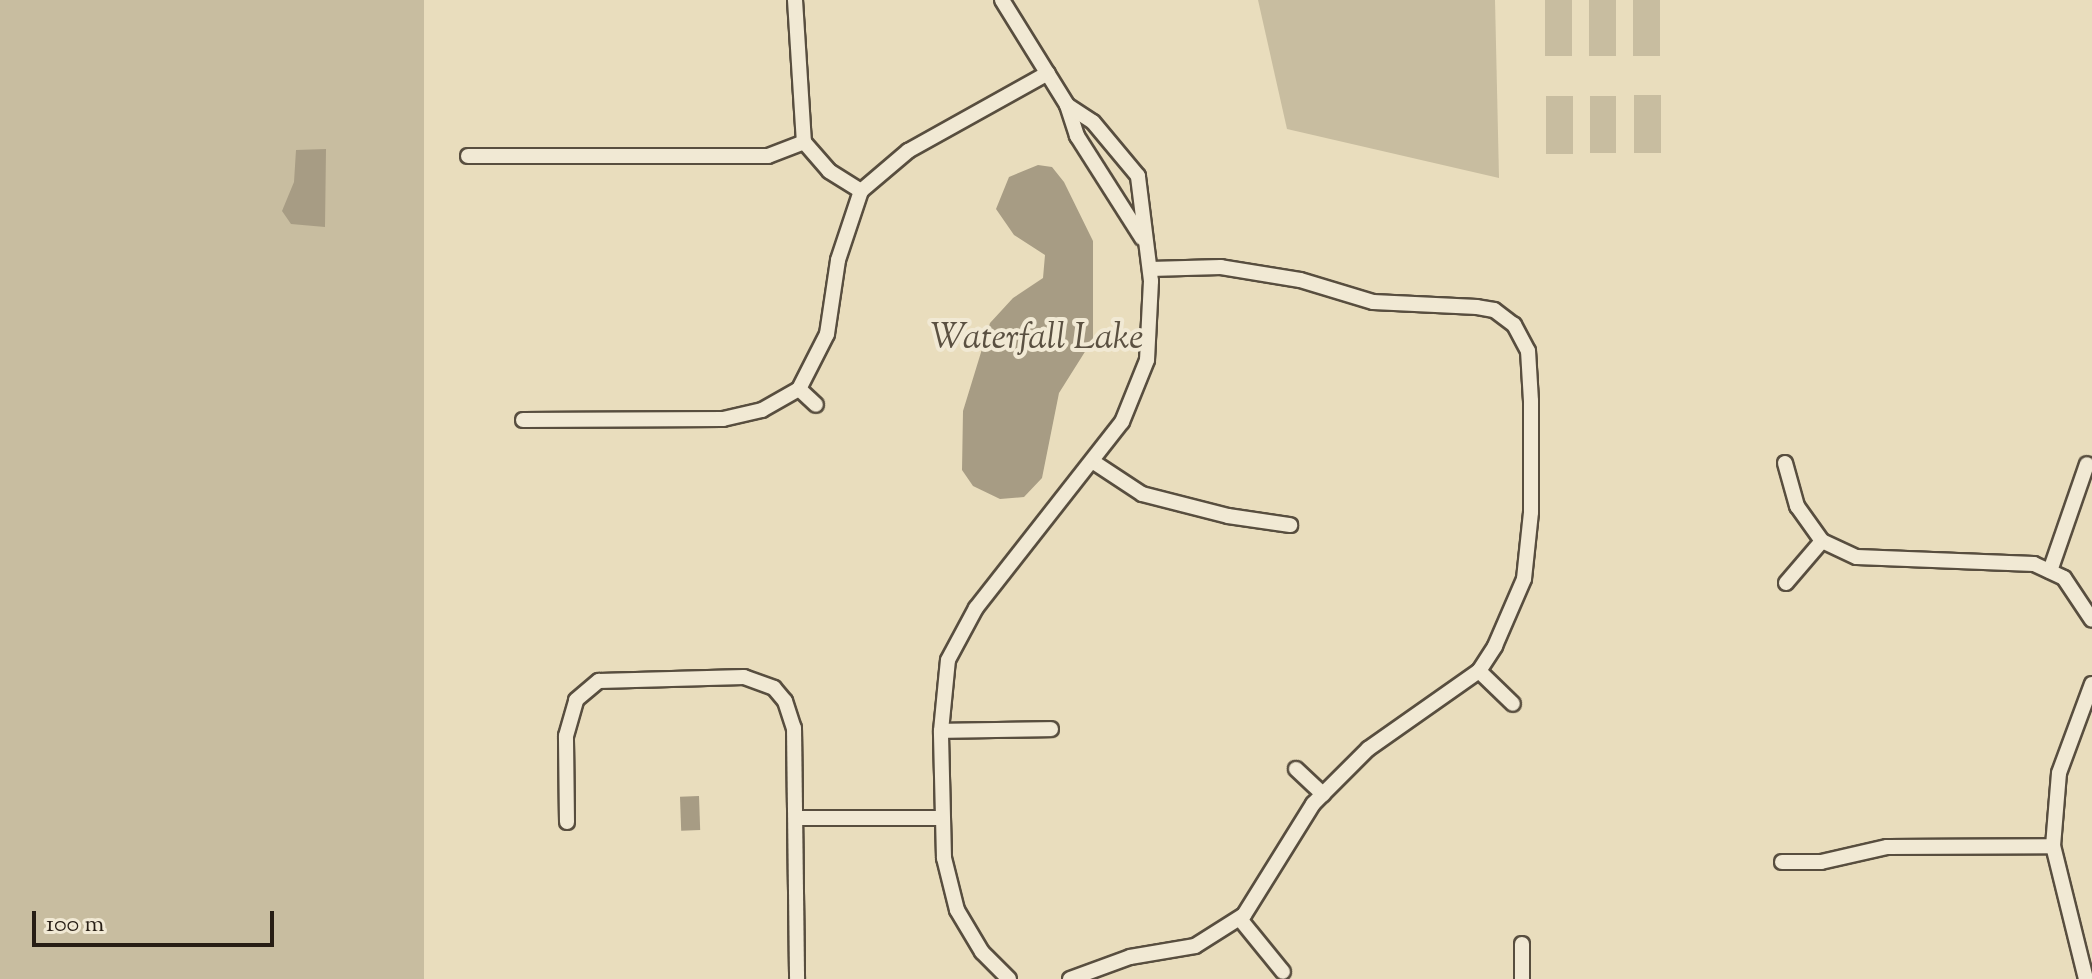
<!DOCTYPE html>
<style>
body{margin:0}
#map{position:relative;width:2092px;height:979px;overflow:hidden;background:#e9ddbd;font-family:"Sorts Mill Goudy",serif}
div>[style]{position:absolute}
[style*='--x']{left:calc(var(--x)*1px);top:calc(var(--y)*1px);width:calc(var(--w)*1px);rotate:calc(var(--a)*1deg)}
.green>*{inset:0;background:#c8bda0;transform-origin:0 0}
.water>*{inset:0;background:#a79c84;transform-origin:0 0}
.roads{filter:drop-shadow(2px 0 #584e3f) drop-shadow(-2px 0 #584e3f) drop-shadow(0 2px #584e3f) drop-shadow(0 -2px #584e3f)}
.minor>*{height:14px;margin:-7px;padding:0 7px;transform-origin:7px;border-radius:7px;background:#f1e9d4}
span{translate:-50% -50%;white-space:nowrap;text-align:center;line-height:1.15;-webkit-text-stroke:8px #f1e9d4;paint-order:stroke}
.water-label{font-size:36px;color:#5a5041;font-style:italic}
.scale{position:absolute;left:32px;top:911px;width:242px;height:36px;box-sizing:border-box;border:4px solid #271e15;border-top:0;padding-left:10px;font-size:24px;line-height:28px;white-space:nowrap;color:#271e15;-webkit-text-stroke:6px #f1e9d4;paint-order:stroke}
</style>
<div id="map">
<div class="green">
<div style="left:0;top:0;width:424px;height:979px"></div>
<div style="clip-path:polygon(1258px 0,1495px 0,1499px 178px,1287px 129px)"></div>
<div style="left:1545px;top:0;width:27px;height:56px"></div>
<div style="left:1589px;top:0;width:27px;height:56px"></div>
<div style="left:1633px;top:0;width:27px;height:56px"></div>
<div style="left:1634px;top:95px;width:27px;height:58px"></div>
<div style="left:1546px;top:96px;width:27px;height:58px"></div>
<div style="left:1590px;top:96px;width:26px;height:57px"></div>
</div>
<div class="water">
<div style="clip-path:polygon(326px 149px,325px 227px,291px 224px,282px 211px,294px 182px,296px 150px)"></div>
<div style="clip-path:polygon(1038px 165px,1052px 167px,1064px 182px,1093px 241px,1093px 339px,1059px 393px,1042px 478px,1024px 497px,1000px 499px,973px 486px,962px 470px,963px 411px,990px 323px,1013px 298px,1043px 278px,1045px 255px,1014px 235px,996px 209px,1009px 177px)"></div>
<div style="left:699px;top:796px;width:34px;height:19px;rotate:88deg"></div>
</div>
<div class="roads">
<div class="minor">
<div style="--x:795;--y:0;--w:142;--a:86.4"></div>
<div style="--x:804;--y:142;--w:38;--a:49"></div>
<div style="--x:829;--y:171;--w:38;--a:32"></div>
<div style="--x:1002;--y:0;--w:123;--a:58.2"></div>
<div style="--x:1067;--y:105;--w:33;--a:72"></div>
<div style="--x:1077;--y:136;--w:121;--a:57.5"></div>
<div style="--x:468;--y:156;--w:300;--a:0"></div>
<div style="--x:768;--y:156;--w:39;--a:-21"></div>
<div style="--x:799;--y:389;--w:23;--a:43"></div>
<div style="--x:523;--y:420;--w:200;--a:-0.3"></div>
<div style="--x:723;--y:419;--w:40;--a:-13"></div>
<div style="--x:762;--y:410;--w:43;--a:-29.6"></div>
<div style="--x:799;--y:389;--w:62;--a:-63"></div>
<div style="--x:827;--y:334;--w:75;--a:-81.5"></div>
<div style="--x:838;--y:260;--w:73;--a:-71.6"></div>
<div style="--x:861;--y:191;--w:62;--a:-40.4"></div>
<div style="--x:908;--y:151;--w:160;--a:-29.1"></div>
<div style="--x:1092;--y:461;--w:60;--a:33.4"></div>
<div style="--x:1142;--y:494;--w:89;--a:14.3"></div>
<div style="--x:1228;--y:516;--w:63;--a:8.3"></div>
<div style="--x:1785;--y:463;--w:45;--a:74.4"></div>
<div style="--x:1797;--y:506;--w:43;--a:54.5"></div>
<div style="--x:1822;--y:541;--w:38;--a:25"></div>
<div style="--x:1857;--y:557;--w:177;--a:2.3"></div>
<div style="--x:2034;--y:564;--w:33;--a:25"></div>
<div style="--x:2064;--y:578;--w:50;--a:56.3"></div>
<div style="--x:2050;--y:571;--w:113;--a:-70.9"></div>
<div style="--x:1786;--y:583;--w:55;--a:-49.4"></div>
<div style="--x:1479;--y:671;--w:47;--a:44.1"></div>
<div style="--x:941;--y:731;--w:110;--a:-1"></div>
<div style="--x:1296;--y:769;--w:37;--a:43"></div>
<div style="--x:798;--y:818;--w:143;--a:0"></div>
<div style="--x:567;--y:822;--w:86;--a:-90.7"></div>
<div style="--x:566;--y:736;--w:37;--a:-74"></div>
<div style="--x:576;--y:700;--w:30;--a:-40"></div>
<div style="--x:599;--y:681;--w:145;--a:-1.6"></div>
<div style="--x:744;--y:677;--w:32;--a:20"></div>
<div style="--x:774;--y:688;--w:17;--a:50"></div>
<div style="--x:785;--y:701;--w:28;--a:72"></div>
<div style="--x:794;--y:728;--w:251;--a:89.3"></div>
<div style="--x:1782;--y:862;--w:39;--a:0"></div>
<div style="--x:1821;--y:862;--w:68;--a:-12.8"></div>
<div style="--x:1887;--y:847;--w:166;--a:-0.3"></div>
<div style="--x:1240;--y:919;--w:68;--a:50.9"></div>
<div style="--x:1522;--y:944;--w:35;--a:90"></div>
<div style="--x:1009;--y:979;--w:38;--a:-135"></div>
<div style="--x:982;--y:952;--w:49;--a:-120.8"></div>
<div style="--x:957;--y:910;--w:54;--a:-104"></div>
<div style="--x:944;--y:858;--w:127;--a:-91.4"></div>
<div style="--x:941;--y:731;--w:71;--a:-84.4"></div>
<div style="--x:948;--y:660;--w:59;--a:-61.7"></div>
<div style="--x:976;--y:608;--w:236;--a:-51.9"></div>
<div style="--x:1122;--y:422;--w:67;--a:-68"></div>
<div style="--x:1147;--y:360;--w:79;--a:-87.1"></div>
<div style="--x:1151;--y:281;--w:106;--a:-97.1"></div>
<div style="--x:1138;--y:176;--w:70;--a:-129.8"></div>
<div style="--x:1093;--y:122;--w:31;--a:-147"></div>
<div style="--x:1070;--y:979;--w:64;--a:-20.1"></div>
<div style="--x:1130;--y:957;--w:66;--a:-9.6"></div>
<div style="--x:1195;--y:946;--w:58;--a:-32.3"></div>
<div style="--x:1244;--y:915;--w:131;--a:-58.1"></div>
<div style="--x:1313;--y:804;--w:78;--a:-45"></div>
<div style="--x:1368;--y:749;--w:136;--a:-35.1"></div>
<div style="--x:1479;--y:671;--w:30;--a:-57"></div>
<div style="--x:1495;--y:646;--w:73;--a:-66.6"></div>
<div style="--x:1524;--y:579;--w:67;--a:-84"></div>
<div style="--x:1531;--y:512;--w:111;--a:-90"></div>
<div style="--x:1531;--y:401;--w:50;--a:-93.4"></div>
<div style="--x:1528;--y:351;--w:30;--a:-118"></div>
<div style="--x:1514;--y:325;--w:25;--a:-143"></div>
<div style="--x:1494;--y:310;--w:17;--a:-170"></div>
<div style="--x:1477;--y:307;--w:104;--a:-177.2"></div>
<div style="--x:1373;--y:302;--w:76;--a:-163.2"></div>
<div style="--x:1300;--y:280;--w:80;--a:-170.7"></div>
<div style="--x:1221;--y:267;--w:71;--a:178.4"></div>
<div style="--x:2086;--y:979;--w:137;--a:-103.9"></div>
<div style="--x:2053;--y:846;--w:73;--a:-85.3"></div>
<div style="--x:2059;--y:773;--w:95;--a:-69.7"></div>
</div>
</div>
<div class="water-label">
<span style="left:1037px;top:340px">Waterfall Lake</span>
</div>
<div class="scale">100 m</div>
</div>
